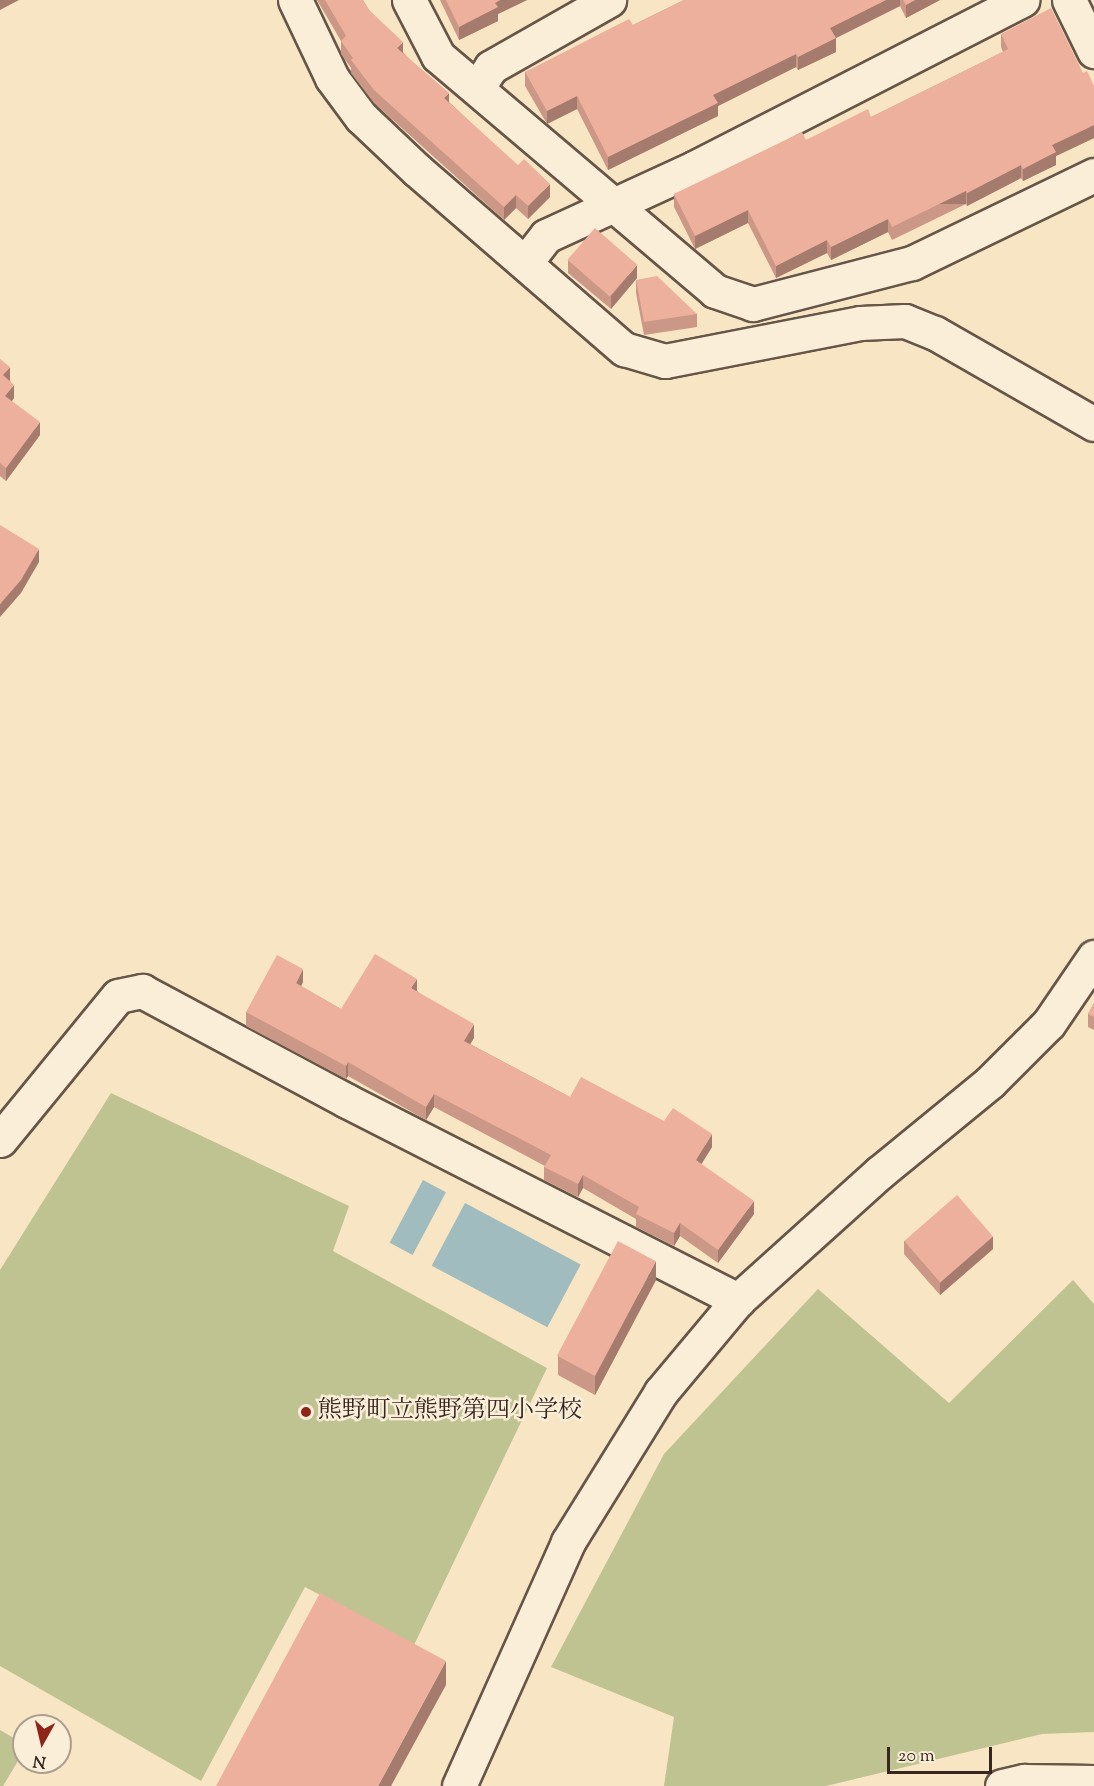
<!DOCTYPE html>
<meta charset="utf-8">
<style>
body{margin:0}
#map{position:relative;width:1094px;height:1786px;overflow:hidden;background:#f7e5c4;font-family:"Sorts Mill Goudy","Noto Serif JP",serif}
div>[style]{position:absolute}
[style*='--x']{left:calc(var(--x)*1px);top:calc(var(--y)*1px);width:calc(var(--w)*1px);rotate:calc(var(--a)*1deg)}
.green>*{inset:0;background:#bfc392}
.water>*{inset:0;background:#a1bcbe;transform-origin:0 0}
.roads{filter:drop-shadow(2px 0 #675648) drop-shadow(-2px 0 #675648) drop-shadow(0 2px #675648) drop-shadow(0 -2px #675648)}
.minor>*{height:33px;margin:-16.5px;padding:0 16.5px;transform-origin:16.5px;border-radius:16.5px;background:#faeed9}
.tertiary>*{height:33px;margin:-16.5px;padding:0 16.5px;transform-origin:16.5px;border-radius:16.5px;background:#faeed9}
.wall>*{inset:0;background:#cb9786}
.shaded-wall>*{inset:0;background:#a57b6d;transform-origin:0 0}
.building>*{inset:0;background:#ecb09c;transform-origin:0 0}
.dots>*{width:16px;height:16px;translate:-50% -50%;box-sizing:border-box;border:3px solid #faeed9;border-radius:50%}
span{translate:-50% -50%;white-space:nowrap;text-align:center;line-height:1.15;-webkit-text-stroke:5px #faeed9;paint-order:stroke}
.poi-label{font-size:24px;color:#37261f}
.left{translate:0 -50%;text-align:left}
.north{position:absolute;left:12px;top:1714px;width:60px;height:60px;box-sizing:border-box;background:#faeed9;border:2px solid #ac9e8f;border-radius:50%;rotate:188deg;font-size:16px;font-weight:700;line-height:24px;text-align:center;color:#37261f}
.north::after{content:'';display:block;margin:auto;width:21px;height:27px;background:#8f2418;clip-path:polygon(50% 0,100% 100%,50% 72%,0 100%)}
.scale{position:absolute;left:887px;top:1747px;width:105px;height:27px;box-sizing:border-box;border:3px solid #37261f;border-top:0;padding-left:8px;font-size:18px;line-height:21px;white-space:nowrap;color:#37261f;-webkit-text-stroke:4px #faeed9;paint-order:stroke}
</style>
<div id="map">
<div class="green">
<div style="clip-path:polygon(111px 1093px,349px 1206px,333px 1251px,547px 1368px,414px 1645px,305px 1587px,201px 1781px,0 1666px,0 1270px)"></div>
<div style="clip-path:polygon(1073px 1280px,1094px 1304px,1094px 1732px,1042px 1734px,826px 1786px,664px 1786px,674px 1717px,551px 1667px,664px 1454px,818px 1289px,949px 1403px)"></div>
<div style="clip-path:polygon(0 1730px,24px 1744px,24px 1751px,3px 1786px,0 1786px)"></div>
</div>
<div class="water">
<div style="left:423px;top:1180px;width:26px;height:71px;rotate:28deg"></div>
<div style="left:465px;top:1203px;width:131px;height:71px;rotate:28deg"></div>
</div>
<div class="roads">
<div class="minor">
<div style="--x:295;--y:0;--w:86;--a:64.6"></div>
<div style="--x:332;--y:78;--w:49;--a:53.4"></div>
<div style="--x:361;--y:117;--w:77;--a:43.4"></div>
<div style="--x:417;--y:170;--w:274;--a:40.9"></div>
<div style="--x:624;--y:349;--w:43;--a:16.3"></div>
<div style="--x:665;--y:361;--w:199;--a:-11"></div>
<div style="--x:860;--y:323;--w:45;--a:-2.5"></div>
<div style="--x:905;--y:321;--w:32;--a:22"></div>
<div style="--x:935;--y:333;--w:183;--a:29.8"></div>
<div style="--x:409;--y:0;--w:63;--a:62.6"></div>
<div style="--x:438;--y:56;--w:363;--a:40.3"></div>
<div style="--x:715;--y:291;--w:40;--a:18.9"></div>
<div style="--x:753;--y:304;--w:164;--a:-14.5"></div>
<div style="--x:912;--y:263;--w:202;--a:-25.8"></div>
<div style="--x:1069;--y:0;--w:57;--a:63.9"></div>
<div style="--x:477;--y:88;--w:25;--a:-56"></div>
<div style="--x:491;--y:67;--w:136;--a:-29.6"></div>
<div style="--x:525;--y:263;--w:34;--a:-52"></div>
<div style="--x:546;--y:236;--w:163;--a:-24.7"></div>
<div style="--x:694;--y:168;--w:369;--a:-27.1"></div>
<div style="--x:0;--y:1140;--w:186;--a:-50.7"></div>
<div style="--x:118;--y:996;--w:25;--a:-12"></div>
<div style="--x:142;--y:991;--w:233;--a:28.2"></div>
<div style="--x:347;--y:1101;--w:439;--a:27"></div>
<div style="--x:1002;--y:1786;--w:23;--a:-13"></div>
<div style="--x:1024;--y:1781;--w:70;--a:0.8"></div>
</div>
<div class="tertiary">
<div style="--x:459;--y:1786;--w:267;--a:-65.9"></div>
<div style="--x:568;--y:1542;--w:176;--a:-58.2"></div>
<div style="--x:661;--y:1392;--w:120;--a:-50.1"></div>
<div style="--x:738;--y:1300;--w:190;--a:-42"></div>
<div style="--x:879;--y:1173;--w:144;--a:-39.3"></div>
<div style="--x:990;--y:1082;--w:83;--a:-45"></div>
<div style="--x:1049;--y:1023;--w:80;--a:-55.7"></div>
</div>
</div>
<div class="wall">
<div style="clip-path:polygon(317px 0,363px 0,369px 10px,403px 52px,449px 102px,550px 197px,528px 219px,516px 208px,504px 220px,374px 103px,351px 73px,351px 68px,341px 54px,341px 41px)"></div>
<div style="clip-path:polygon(440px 0,527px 0,498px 14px,498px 21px,459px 40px)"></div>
<div style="clip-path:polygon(684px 0,940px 0,906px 18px,900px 6px,836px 38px,836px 52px,798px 70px,796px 67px,718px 106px,718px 116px,608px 170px,577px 109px,547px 124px,525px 86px,525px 72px,633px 25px)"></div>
<div style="clip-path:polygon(1001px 34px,1083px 73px,1094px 86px,1094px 138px,1056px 156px,1056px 165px,1023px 181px,1021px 178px,967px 206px,966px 204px,892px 240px,888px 232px,831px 260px,827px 253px,776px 278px,748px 223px,695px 249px,674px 207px,674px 194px,806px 140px,871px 117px,1003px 52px,1001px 47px)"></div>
<div style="clip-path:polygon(568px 260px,637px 278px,611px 309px,568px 273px)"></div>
<div style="clip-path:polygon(636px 280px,697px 314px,697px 327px,644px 335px,636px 293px)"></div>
<div style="clip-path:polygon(0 359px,10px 380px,14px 398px,12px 401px,40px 435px,6px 481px,0 476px)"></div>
<div style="clip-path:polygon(303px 982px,301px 986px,341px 1009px,417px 991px,474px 1038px,470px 1044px,570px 1097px,712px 1147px,701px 1164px,754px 1214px,718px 1263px,680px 1236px,674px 1246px,636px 1227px,636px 1219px,583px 1188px,578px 1197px,544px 1180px,544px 1167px,545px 1166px,434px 1107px,426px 1120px,348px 1076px,346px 1079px,246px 1026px,246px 1012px)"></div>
<div style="clip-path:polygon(1094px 1003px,1094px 1030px,1088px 1027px,1088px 1014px)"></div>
<div style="clip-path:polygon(904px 1241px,993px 1249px,940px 1295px,904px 1254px)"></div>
<div style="clip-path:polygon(656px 1280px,595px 1395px,558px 1375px,558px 1356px)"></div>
</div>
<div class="shaded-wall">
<div style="clip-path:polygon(0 0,19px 0,0 10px)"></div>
<div style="clip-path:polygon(500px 0,527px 0,498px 14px,498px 21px,459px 40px,459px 27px)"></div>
<div style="clip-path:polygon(886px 0,900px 0,900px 6px,836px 38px,836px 52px,798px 70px,798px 57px,830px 28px)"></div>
<div style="clip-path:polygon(915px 0,940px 0,906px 18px,906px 5px)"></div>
<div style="clip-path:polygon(403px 42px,403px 55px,397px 48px)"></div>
<div style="clip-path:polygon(796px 54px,796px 67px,718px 106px,718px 116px,608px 170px,608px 157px,713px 95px)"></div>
<div style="clip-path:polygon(449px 93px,449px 106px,444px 98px)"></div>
<div style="clip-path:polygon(577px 96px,577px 109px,547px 124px,547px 111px)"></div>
<div style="clip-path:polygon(1094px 125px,1094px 138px,1056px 156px,1056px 165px,1023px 181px,1023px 169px,1052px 145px)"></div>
<div style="clip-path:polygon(1021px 165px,1021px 178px,967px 206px,967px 193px)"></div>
<div style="clip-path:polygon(550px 184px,550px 197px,528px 219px,528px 206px)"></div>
<div style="left:966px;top:191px;width:13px;height:82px;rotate:90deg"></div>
<div style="clip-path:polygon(516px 195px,516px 208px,504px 220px,504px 207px)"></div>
<div style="clip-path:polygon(748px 210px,748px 223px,695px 249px,695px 236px)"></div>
<div style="clip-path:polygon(888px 219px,888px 232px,831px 260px,831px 247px)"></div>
<div style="clip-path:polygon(827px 240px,827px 253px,776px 278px,776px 266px)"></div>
<div style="clip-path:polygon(637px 265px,637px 278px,611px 309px,611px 296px)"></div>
<div style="clip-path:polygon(10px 367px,10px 380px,3px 388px,3px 375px)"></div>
<div style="clip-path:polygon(14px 385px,14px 398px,5px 409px,5px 396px)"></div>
<div style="clip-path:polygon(40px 422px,40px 435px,6px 481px,6px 468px)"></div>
<div style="clip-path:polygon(39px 549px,39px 562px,21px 593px,0 617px,0 604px)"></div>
<div style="clip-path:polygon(303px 969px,303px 982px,296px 996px,296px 983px)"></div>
<div style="clip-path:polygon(417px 979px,417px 993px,411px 988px)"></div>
<div style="clip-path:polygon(474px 1024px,474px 1038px,464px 1054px,464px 1041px)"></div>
<div style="clip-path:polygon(348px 1062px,348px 1076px,346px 1079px,346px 1066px)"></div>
<div style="clip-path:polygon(434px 1094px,434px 1107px,426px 1120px,426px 1107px)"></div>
<div style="clip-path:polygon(712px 1134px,712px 1147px,696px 1173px,696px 1160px)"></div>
<div style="clip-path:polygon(583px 1175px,583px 1188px,578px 1197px,578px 1184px)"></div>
<div style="clip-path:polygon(754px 1201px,754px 1214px,718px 1263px,718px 1250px)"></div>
<div style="clip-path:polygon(680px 1223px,680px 1236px,674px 1246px,674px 1233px)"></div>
<div style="clip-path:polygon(993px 1236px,993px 1249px,940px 1295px,940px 1282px)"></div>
<div style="clip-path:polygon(656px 1261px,656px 1280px,595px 1395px,595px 1376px)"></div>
<div style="clip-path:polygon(446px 1661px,446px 1685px,391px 1786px,378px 1786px)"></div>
</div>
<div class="building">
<div style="clip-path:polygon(325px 0,363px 0,369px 10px,403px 42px,397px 48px,449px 93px,444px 98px,518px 165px,524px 159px,550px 184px,528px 206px,516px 195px,504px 207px,374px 90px,351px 60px,353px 58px,341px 41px,346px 36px)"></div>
<div style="clip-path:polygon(446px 0,500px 0,495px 3px,498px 7px,459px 27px)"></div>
<div style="clip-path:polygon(684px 0,886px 0,830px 28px,836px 38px,798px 57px,796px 54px,713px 95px,718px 103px,608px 157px,577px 96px,547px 111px,525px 72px,629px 19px,633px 25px)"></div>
<div style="clip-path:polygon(903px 0,915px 0,906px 5px)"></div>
<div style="clip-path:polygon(1051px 8px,1083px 73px,1087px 71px,1094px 86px,1094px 125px,1052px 145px,1056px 152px,1023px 169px,1021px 165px,967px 193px,966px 191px,892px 227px,888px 219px,831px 247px,827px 240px,776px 266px,748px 210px,695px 236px,674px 194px,802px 132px,806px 140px,868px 109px,871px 117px,944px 81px,1008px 49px,1001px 34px)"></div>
<div style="left:595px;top:228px;width:56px;height:42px;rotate:41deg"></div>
<div style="clip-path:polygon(657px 276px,697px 314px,644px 322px,636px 280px)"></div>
<div style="clip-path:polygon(0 359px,10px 367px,3px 375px,14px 385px,5px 396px,40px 422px,6px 468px,0 463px)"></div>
<div style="clip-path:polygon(0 525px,39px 549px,21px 580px,0 604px)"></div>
<div style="clip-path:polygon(375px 954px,417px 979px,411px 988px,474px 1024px,464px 1041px,570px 1097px,581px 1077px,664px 1121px,673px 1108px,712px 1134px,696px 1160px,754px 1201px,718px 1250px,680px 1223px,674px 1233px,636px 1214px,639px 1207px,583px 1175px,578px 1184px,544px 1167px,551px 1155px,434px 1094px,426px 1107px,348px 1062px,346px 1066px,246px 1012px,277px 955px,303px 969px,296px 983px,341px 1009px)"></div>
<div style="clip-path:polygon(1094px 1003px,1094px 1017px,1088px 1014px)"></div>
<div style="left:957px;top:1195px;width:55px;height:70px;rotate:49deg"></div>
<div style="left:618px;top:1241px;width:43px;height:130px;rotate:28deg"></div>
<div style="clip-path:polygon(320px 1593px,446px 1661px,378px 1786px,216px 1786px)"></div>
</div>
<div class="dots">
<div style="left:306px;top:1412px;background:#8f2418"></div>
</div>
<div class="poi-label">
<span class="left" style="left:318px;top:1412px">熊野町立熊野第四小学校</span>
</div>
<div class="north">N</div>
<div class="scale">20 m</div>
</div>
